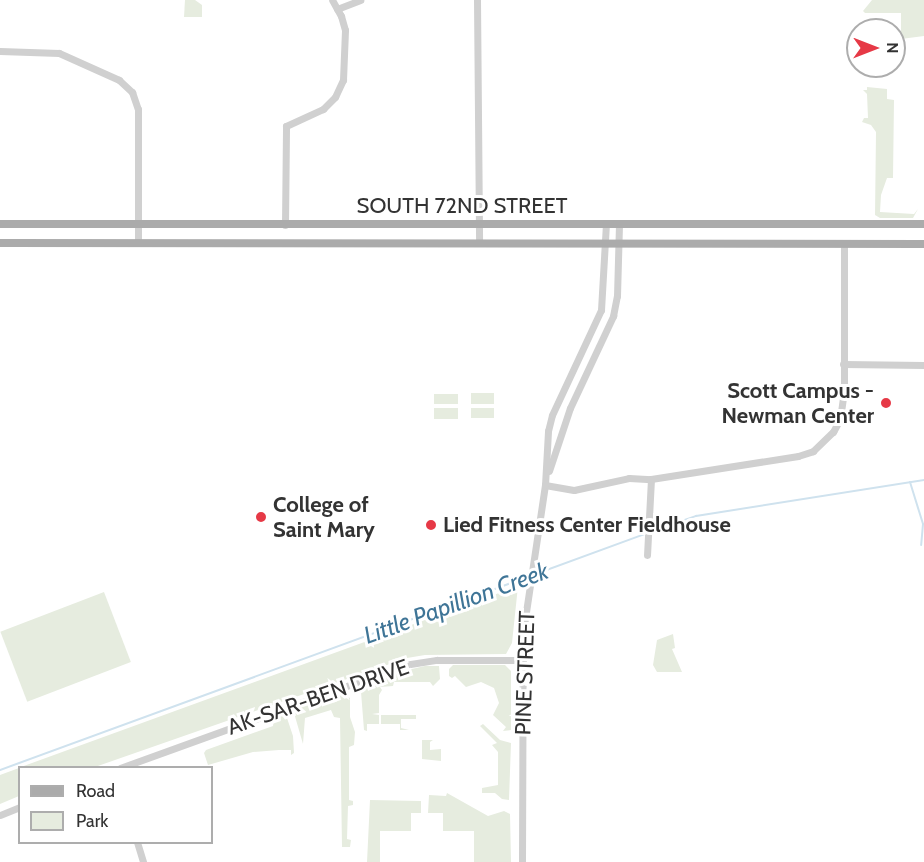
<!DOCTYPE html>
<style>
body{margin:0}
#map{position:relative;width:924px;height:862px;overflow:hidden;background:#fff;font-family:Cabin,sans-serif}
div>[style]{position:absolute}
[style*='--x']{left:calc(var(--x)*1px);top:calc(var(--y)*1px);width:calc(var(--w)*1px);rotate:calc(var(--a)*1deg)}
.green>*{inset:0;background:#e6ecdf;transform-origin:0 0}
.stream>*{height:2px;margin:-1px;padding:0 1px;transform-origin:1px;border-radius:1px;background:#cfe2ee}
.minor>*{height:7px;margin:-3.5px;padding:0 3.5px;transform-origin:3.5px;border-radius:3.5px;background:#d0d0d0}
.major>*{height:8px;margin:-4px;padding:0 4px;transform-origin:4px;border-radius:4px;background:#ababab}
.dots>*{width:16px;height:16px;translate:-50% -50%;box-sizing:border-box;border:3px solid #fff;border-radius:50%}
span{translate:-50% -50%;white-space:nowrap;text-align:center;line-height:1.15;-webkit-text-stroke:6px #fff;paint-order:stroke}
.street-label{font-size:22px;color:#333}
.poi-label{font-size:22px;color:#333;font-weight:700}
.right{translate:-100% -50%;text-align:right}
.left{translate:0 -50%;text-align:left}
.water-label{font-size:24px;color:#3f7597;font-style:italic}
.legend{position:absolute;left:18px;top:766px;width:195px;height:78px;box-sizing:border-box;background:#fff;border:2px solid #adadad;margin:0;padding:8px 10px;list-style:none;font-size:18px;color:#333}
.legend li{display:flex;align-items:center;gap:12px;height:30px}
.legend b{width:30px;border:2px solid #adadad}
.north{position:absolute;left:846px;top:18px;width:60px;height:60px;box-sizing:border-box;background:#fff;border:2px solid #adadad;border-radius:50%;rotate:90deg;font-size:16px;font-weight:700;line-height:24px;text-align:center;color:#333}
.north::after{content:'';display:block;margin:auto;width:21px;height:27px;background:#e63946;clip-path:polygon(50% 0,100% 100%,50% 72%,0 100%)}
</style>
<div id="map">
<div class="green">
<div style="clip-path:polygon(185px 0,195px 0,202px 5px,202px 17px,184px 17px)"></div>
<div style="clip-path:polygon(872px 0,924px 0,924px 36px,901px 39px,901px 13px,865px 13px,863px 11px)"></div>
<div style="clip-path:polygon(867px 87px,887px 89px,887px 99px,894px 100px,893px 178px,887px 178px,881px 195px,880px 212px,914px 214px,918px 209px,913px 218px,880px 218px,875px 215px,876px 132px,871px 125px,862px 122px,864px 118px,868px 118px,867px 94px,863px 90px,867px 90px)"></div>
<div style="left:471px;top:393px;width:23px;height:11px"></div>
<div style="left:434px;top:394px;width:24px;height:10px"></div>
<div style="left:434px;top:408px;width:24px;height:11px"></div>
<div style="left:471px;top:408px;width:23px;height:10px"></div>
<div style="clip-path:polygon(518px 586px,512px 643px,506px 654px,425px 655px,407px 658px,95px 767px,21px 767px)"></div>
<div style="left:104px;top:592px;width:75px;height:111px;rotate:69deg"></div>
<div style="clip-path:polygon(673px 634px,675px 648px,672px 649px,682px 672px,657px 672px,653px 665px,657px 640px)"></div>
<div style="clip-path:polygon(453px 665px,505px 665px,511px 671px,511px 730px,503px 731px,506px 727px,493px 715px,499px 703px,494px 688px,481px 682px,466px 687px,455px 676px,452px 678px,449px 676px,449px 669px)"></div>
<div style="clip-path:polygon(425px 666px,439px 666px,440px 679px,433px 686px,430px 682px,394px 682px,393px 686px,380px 687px,382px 690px,379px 695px,379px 713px,372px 714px,379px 715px,379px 724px,367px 724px,367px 731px,364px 730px,361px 692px,363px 686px,403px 671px)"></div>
<div style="clip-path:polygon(343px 693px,350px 698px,350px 717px,355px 732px,354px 745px,349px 747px,349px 800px,353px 801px,353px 805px,348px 806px,347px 839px,351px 840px,350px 847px,342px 847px,340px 718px,334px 717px,331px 710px,305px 718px,303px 744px,294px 713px,299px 707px)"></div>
<div style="clip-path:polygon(279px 715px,287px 718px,293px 736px,294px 753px,291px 755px,291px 750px,279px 750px,253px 752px,208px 765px,204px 753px,206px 750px,273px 726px,274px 717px)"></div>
<div style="clip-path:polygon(381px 715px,416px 715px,416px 719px,401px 719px,401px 728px,409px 730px,400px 730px,400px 724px,381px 724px)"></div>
<div style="clip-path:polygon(483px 724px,500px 740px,511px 743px,509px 800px,502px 799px,495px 793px,482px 793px,482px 788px,498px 785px,498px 752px,492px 745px,497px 743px,480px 726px)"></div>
<div style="clip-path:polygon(422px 740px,433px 740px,430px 742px,430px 750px,441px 749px,441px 761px,422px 759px)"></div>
<div style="clip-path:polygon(19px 768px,19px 796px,0 804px,0 775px)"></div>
<div style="clip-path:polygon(447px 793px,488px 816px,504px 811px,510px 814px,511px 862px,474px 862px,474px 831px,443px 831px,443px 813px,428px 813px,429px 795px,446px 796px)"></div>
<div style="clip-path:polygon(370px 800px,421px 801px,421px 813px,411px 813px,411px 831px,380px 831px,380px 862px,367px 862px)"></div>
</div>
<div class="stream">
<div style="--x:910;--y:482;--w:44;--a:72.8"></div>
<div style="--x:923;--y:524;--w:21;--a:95"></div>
<div style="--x:650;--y:532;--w:49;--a:-19.2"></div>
<div style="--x:696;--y:516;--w:231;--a:-9"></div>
<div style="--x:0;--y:770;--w:687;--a:-20.1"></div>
</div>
<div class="minor">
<div style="--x:477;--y:0;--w:243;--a:89.5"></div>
<div style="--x:337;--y:9;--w:25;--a:-21"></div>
<div style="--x:0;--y:51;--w:59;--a:1.9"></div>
<div style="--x:59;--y:53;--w:66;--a:24.2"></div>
<div style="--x:119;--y:80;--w:18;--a:43"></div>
<div style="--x:132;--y:92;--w:18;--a:71"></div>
<div style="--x:138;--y:109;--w:132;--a:90"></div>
<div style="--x:285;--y:225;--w:99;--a:-89.4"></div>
<div style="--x:286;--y:126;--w:41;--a:-24.7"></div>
<div style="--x:323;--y:109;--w:17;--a:-45"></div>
<div style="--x:335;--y:97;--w:19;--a:-65"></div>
<div style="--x:343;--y:80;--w:50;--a:-87.7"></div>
<div style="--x:345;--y:30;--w:15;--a:-106"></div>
<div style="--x:341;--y:16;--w:18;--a:-119"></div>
<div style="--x:843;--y:364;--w:81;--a:0.7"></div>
<div style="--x:549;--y:471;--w:66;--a:-71.6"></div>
<div style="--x:570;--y:408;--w:102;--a:-64.9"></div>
<div style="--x:613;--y:316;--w:20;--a:-79"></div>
<div style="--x:617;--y:296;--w:73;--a:-88.4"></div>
<div style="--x:651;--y:479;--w:149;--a:-8.9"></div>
<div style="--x:798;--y:456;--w:16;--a:-18"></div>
<div style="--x:813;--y:451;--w:28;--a:-44"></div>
<div style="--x:833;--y:432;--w:15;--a:-62"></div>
<div style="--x:840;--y:419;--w:28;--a:-82"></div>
<div style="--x:844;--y:391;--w:147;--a:-90"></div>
<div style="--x:545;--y:485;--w:29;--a:10"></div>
<div style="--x:574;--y:490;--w:56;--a:-12.3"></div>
<div style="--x:629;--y:478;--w:22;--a:3"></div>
<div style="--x:651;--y:479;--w:76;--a:93"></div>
<div style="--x:120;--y:768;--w:302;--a:-19.9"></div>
<div style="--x:404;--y:665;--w:33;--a:-9"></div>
<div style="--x:437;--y:660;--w:86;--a:0"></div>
<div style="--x:0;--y:815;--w:22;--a:-22"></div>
<div style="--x:137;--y:842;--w:21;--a:73"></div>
<div style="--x:522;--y:862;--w:230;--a:-89.8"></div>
<div style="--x:523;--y:632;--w:149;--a:-81.5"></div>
<div style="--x:545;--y:485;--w:54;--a:-86.8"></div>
<div style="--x:548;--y:431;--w:16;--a:-76"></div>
<div style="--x:552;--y:415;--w:116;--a:-65"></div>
<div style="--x:601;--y:310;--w:87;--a:-86.7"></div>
</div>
<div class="major">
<div style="--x:0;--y:224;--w:924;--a:0"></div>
<div style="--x:0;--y:243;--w:924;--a:0.06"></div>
</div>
<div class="dots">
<div style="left:886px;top:403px;background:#e63946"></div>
<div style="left:261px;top:517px;background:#e63946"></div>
<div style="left:431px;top:525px;background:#e63946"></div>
</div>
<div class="street-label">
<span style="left:462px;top:206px">SOUTH 72ND STREET</span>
<span style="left:525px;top:673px;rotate:-88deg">PINE STREET</span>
<span style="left:318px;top:697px;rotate:-19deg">AK-SAR-BEN DRIVE</span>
</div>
<div class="poi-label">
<span class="right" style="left:874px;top:403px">Scott Campus -<br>Newman Center</span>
<span class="left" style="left:273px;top:517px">College of<br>Saint Mary</span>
<span class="left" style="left:443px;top:525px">Lied Fitness Center Fieldhouse</span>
</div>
<div class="water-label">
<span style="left:456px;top:603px;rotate:-20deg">Little Papillion Creek</span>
</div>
<ul class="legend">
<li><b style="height:8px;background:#ababab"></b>Road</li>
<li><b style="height:16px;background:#e6ecdf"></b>Park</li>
</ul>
<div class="north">N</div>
</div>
